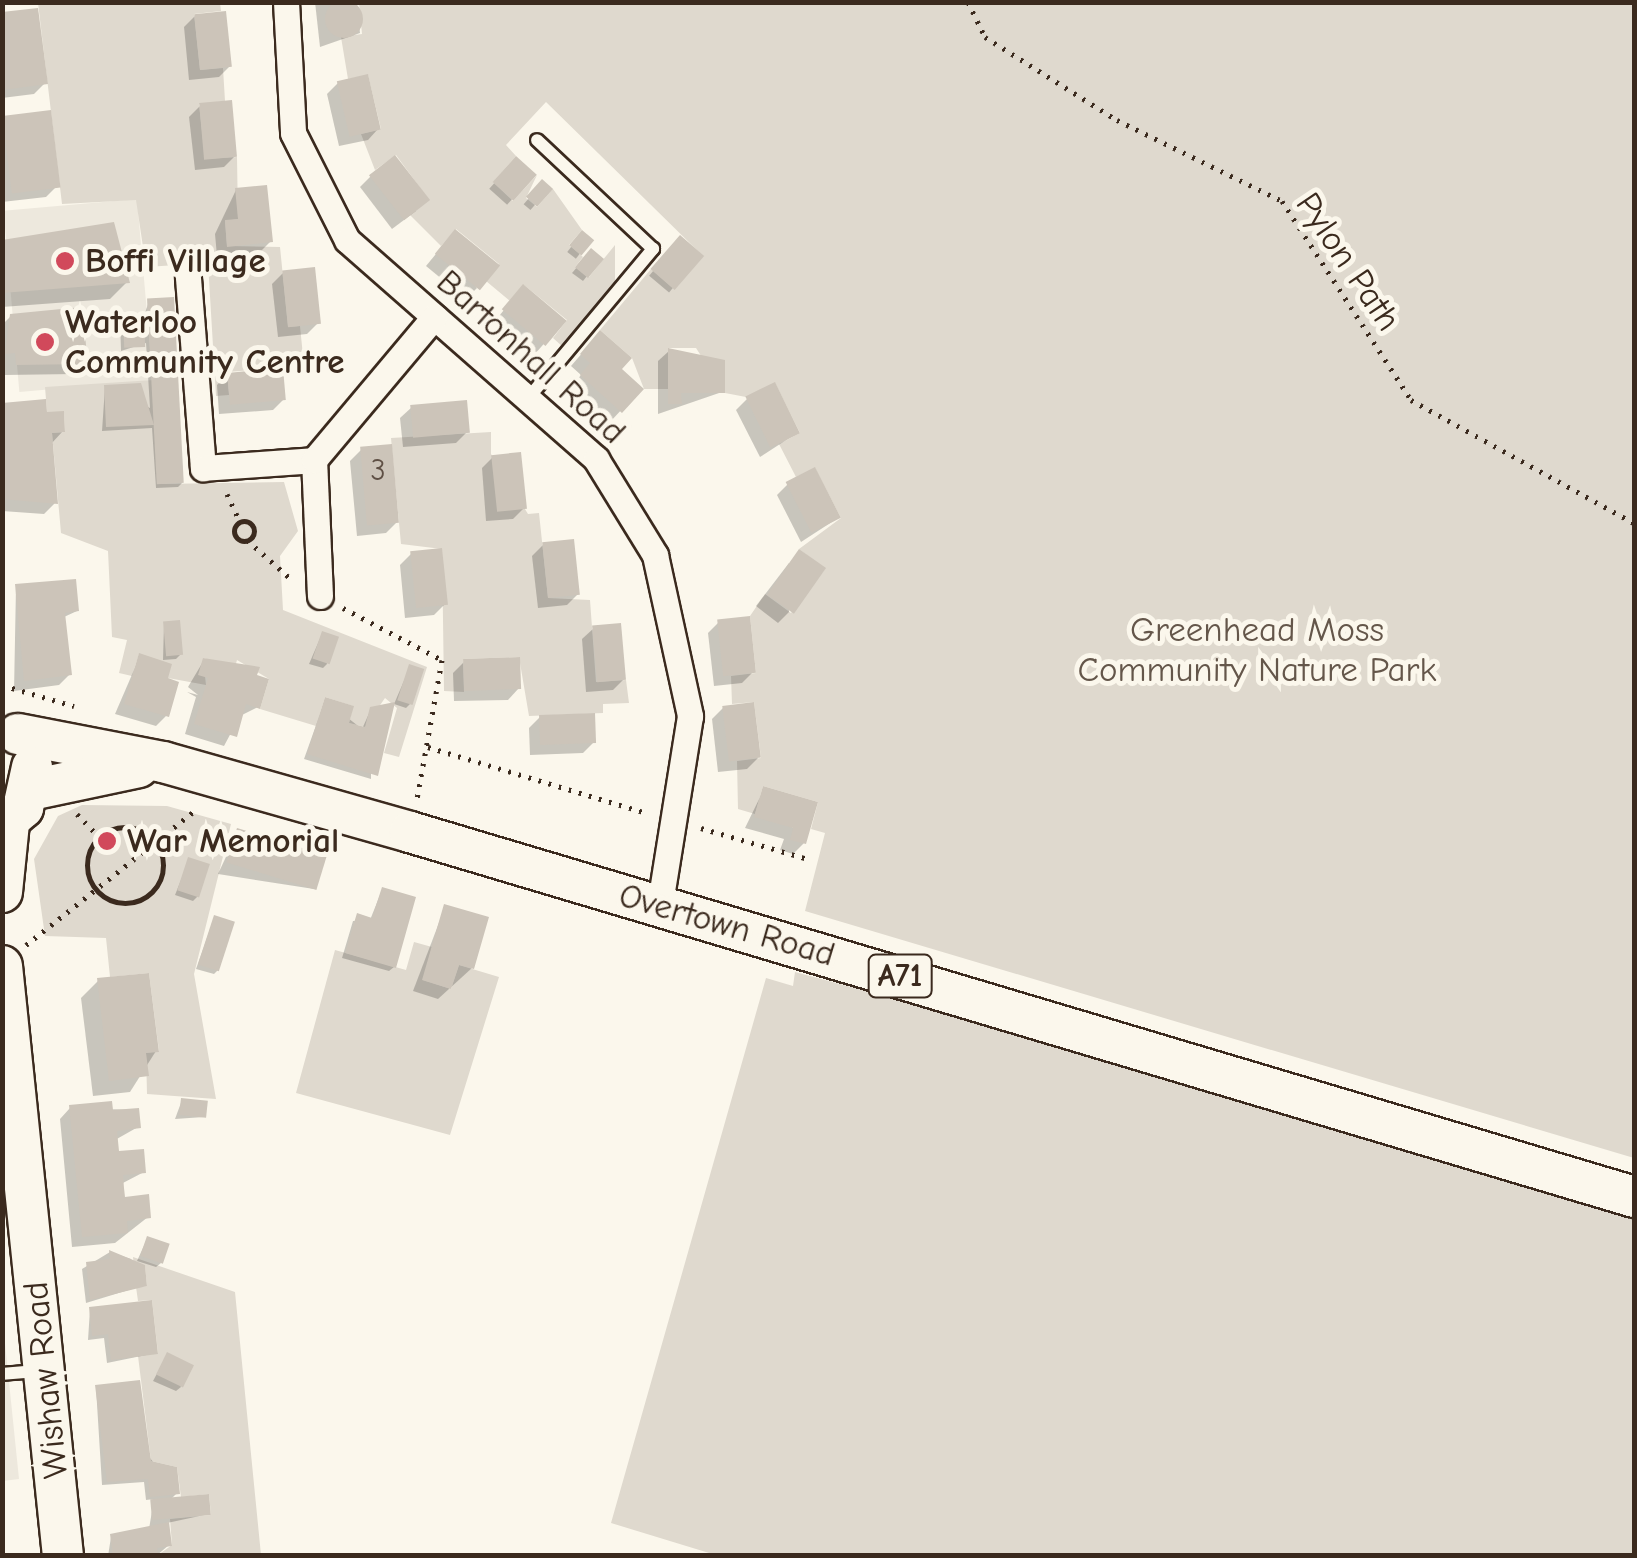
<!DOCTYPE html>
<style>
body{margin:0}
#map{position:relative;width:1637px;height:1558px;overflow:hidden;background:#fbf7ec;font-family:"Comic Neue",sans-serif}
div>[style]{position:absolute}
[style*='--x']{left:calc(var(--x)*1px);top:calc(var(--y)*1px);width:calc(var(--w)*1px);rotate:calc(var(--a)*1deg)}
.built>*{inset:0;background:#ede8dd;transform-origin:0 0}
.green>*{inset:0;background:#dfd9ce}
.shadow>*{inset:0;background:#0003;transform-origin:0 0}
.building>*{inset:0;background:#ccc4b9;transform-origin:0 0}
.round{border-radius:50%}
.path>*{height:5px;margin-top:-2.5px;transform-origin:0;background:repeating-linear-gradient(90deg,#3b2a1e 0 2.5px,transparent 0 10.5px)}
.path>.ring{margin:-2.5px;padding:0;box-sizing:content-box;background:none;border:5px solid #3b2a1e;border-radius:50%}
.roads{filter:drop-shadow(2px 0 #3b2a1e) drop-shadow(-2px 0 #3b2a1e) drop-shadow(0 2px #3b2a1e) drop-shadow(0 -2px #3b2a1e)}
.service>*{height:12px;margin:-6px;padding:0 6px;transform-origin:6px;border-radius:6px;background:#fbf7ec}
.minor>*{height:25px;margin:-12.5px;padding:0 12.5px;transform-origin:12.5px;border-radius:12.5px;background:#fbf7ec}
.primary>*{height:40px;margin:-20px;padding:0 20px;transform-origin:20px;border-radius:20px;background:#fbf7ec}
.dots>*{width:28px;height:28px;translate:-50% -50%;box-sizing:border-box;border:5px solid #fbf7ec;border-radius:50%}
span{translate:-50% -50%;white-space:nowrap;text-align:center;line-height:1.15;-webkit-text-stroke:10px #fbf7ec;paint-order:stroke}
.number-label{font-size:30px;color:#5f5045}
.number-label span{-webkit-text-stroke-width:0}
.shield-label span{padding:2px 8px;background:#fbf7ec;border:2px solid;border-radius:8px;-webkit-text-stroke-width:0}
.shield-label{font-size:32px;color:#3b2a1e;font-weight:700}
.poi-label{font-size:35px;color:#3b2a1e;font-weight:700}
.left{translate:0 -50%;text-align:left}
.street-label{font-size:35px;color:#3b2a1e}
.park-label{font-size:35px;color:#64564a}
.frame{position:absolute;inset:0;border:5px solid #3b2a1e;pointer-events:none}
</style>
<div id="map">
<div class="built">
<div style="left:137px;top:199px;width:182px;height:134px;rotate:85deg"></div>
<div style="clip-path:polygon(2px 1314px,19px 1479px,3px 1481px,2px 1481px)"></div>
</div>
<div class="green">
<div style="clip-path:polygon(359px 2px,1634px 3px,1634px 1158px,805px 911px,825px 833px,811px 829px,818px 802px,763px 786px,755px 814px,738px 809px,737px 761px,761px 758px,754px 702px,732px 704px,731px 676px,756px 673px,750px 616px,765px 594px,791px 613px,825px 569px,799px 549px,841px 518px,815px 468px,796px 477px,779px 444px,800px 433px,775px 383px,746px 397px,725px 393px,696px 348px,669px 348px,669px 389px,644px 389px,632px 358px,600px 330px,651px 269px,674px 289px,703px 256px,546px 102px,506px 145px,516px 156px,493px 182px,513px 201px,537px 175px,526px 198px,537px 207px,553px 189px,582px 230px,569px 245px,583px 257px,575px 267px,589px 277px,615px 245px,615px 287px,563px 347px,553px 338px,567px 320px,524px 285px,510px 301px,486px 281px,499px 264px,456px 229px,441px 246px,410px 215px,429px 200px,396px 155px,375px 170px,361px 134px,381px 129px,368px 75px,348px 79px,341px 37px,362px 34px)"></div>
<div style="clip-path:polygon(38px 3px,220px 3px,221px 11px,194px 14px,200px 70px,223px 68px,225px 101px,199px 104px,205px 159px,237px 157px,238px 219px,225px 221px,227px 246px,280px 247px,288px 327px,300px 326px,304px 366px,227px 372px,229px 395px,216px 396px,208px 263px,146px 267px,136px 200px,62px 204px)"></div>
<div style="clip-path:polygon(153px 380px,160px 484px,284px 482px,298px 531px,280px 556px,283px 610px,427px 667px,399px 757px,384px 753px,397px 708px,385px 698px,365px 727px,349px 723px,353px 706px,325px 697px,316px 726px,260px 709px,269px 679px,237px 660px,235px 667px,203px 658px,206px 685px,168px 678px,139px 654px,132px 676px,119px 673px,127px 640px,112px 637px,108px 551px,61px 533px,52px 433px,65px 432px,64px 412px,47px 412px,45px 387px)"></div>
<div style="clip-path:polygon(491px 432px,491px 454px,528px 514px,539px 513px,548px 598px,590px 600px,596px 682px,626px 680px,629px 703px,603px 704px,603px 713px,529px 716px,519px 657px,463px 659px,464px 692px,444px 691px,442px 549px,401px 544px,391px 438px)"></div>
<div style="clip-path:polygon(82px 805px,167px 806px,231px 824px,194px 974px,216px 1099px,147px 1094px,146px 1053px,159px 1051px,149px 973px,110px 977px,106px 938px,45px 936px,34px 859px,58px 816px)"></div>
<div style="clip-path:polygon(414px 942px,432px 947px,423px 980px,451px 989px,459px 965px,499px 977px,450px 1135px,296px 1093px,335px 950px,406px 970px)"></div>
<div style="clip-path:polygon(795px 972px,1077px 1047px,1634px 1218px,1634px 1555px,719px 1556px,611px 1523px,766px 978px,793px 986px)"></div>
<div style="clip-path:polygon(133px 1257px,235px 1292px,261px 1555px,158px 1555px,172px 1545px,170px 1519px,211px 1515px,209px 1494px,181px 1497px,177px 1467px,151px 1461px,138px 1356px,158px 1353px,152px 1300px,138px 1301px,136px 1287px,147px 1286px,145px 1266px,134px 1267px)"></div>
</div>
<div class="shadow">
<div style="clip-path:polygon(315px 2px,356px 2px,360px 33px,320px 47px)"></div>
<div style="clip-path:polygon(2px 15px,45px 83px,34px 94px,2px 98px)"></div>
<div style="clip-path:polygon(195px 16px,230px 66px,219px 77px,189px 80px,184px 27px)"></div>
<div style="clip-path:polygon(338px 83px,378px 129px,368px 140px,339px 146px,327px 94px)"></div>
<div style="clip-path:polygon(200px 106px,235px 156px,224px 167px,195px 170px,189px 117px)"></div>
<div style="clip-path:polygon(2px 119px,57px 186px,46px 197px,2px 202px)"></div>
<div style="left:516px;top:159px;width:24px;height:40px;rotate:42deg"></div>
<div style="clip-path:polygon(371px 176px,416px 211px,392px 229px,360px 187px)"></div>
<div style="left:542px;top:183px;width:9px;height:28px;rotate:41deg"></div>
<div style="clip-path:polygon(236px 190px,271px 241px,260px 252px,217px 256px,215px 234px)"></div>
<div style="left:582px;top:233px;width:11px;height:24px;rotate:38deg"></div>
<div style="left:680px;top:239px;width:26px;height:48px;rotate:40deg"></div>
<div style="clip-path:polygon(2px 241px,127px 282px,110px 299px,2px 307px)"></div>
<div style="clip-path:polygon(445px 243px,477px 288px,466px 299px,426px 266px)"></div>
<div style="clip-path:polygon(591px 251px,587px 276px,583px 281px,572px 273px)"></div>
<div style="clip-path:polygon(283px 273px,318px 323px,307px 334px,278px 337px,272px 284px)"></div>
<div style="clip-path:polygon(513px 299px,564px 321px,534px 355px,494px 322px)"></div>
<div style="clip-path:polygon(149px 301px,183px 482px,178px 487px,156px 488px,152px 428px,102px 431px,105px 387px,150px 408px,146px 343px,121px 351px,120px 321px,144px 316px)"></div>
<div style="clip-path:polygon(11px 316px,85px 363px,74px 374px,5px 375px,2px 325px)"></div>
<div style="clip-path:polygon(590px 344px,640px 390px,610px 422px,571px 387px,581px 375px,571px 366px)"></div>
<div style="clip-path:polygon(669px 351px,722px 392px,658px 414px,658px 361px)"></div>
<div style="clip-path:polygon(228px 374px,284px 399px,273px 410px,219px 414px,217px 385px)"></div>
<div style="clip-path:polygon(747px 399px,797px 433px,760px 457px,736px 410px)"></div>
<div style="clip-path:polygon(2px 405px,45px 415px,63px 431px,51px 444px,55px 503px,44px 514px,2px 511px)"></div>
<div style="clip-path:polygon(412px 407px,467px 432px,456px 443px,403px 447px,400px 418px)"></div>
<div style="clip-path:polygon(361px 450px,397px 522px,386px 533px,357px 536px,350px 461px)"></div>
<div style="clip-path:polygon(493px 457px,524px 508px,513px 519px,486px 521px,482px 468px)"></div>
<div style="clip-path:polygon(788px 484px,838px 518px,801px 542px,777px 495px)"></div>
<div style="clip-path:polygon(543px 545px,578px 594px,567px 605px,538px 608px,532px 556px)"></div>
<div style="clip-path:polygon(411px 554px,445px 604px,434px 615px,405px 618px,400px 565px)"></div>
<div style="clip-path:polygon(789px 563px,789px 612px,778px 623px,756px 606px)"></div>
<div style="clip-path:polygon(16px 586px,77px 611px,64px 617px,70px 674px,59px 685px,14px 691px)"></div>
<div style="clip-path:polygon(719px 622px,753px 672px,742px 683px,714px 686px,708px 633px)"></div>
<div style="clip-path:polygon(164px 624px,181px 654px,176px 659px,163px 660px)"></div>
<div style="clip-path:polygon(594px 628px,624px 679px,613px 690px,586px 692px,582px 639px)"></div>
<div style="clip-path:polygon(322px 634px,327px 664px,323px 668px,309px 664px)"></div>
<div style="clip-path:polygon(140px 656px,165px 680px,167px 715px,156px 726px,115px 714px)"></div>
<div style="clip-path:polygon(204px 660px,258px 707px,240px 716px,224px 746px,185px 734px,196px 697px,187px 692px,198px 695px,188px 687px)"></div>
<div style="clip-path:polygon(464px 662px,519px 688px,508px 700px,454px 701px,453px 673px)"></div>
<div style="clip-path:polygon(410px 667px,411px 703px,406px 708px,394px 704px)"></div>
<div style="clip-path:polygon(325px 700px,362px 729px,371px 709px,371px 779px,304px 759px)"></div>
<div style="clip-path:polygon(723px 708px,758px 758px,747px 769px,718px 772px,712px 719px)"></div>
<div style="clip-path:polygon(540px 717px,594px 742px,583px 753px,530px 755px,529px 728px)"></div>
<div style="clip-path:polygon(764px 789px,804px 843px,793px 854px,780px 850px,784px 839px,745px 828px)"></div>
<div style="clip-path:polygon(238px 831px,314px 889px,218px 874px)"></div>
<div style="clip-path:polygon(189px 860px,198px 896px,193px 901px,175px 895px)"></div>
<div style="clip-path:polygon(382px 890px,394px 967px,389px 971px,342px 958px,353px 921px,370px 920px)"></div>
<div style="clip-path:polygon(445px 907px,472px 968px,438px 999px,413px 991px)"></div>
<div style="clip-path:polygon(214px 918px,219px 969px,214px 974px,196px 969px)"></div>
<div style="clip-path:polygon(98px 981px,156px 1051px,130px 1092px,93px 1096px,81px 998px)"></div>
<div style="clip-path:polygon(182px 1100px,204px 1117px,175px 1119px)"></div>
<div style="clip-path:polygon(70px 1108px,136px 1110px,138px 1127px,115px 1140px,116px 1154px,144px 1172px,121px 1184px,122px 1199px,148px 1217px,115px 1243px,72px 1247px,60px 1119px)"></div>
<div style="clip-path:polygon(147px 1239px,161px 1263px,156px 1267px,137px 1261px)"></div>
<div style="clip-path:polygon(110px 1252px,131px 1259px,145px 1285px,86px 1303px,82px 1269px)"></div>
<div style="clip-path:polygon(90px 1309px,156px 1353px,107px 1363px,104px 1338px,88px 1340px)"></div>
<div style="clip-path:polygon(167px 1355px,181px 1387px,176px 1391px,153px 1381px)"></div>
<div style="clip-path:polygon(96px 1388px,177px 1493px,170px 1500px,209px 1514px,167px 1523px,169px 1545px,156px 1556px,108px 1556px,111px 1537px,149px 1529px,154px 1499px,146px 1500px,144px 1482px,102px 1485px)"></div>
</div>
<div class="building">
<div class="round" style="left:325px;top:0;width:38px;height:38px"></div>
<div style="clip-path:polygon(38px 8px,48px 84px,2px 90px,2px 12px)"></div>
<div style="left:226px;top:11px;width:56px;height:32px;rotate:84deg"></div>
<div style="left:368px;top:74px;width:57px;height:32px;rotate:77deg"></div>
<div style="left:232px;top:100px;width:57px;height:33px;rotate:85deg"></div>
<div style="left:51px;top:110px;width:78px;height:49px;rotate:83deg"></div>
<div style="left:395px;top:155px;width:57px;height:33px;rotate:52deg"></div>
<div style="left:516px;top:156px;width:28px;height:35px;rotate:42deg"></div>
<div style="left:542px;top:179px;width:15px;height:24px;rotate:42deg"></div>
<div style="clip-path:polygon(267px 185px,273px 242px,227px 247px,225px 220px,238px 219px,235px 188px)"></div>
<div style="clip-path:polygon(114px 222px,130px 283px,2px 293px,2px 240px)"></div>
<div style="left:455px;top:229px;width:58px;height:32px;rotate:39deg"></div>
<div style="left:582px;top:230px;width:16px;height:20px;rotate:40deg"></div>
<div style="left:680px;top:235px;width:32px;height:45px;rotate:41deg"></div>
<div style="left:591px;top:248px;width:17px;height:25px;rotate:40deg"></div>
<div style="left:315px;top:267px;width:57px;height:33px;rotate:84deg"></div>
<div style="left:523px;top:284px;width:57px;height:33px;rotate:40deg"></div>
<div style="left:174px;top:297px;width:186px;height:27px;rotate:87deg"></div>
<div style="clip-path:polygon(82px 307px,88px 364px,16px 365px,15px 353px,5px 354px,10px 314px)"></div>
<div style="left:144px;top:313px;width:34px;height:21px;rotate:88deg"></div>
<div style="clip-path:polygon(600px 330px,632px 358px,622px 369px,644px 389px,622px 413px,580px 375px,590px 363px,580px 354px)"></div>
<div style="clip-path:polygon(668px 348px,725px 360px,725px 393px,681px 393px,682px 404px,668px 404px)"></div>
<div style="left:283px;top:368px;width:32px;height:56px;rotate:85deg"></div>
<div style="left:775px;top:382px;width:57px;height:33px;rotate:64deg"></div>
<div style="clip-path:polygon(141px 383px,154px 425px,106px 427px,104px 385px)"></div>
<div style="clip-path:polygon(46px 399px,47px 412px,64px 411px,65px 432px,52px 433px,58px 504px,2px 499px,2px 403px)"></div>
<div style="left:467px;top:400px;width:33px;height:57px;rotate:85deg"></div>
<div style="left:392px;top:444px;width:79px;height:32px;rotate:85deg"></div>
<div style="left:521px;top:452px;width:57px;height:30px;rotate:84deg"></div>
<div style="left:815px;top:467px;width:57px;height:33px;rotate:63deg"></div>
<div style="left:574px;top:539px;width:56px;height:32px;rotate:84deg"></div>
<div style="left:442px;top:548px;width:57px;height:32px;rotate:84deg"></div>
<div style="left:799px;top:549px;width:33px;height:56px;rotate:35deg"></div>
<div style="clip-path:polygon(76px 579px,79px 611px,65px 613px,72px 675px,24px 681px,15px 584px)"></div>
<div style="left:750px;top:616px;width:57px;height:33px;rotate:84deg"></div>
<div style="left:180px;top:620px;width:35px;height:17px;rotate:85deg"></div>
<div style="left:621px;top:623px;width:57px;height:29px;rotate:85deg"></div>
<div style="left:322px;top:631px;width:18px;height:29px;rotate:19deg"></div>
<div style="clip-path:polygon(139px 653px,172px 664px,168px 678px,179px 682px,169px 717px,124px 704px)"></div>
<div style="left:520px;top:657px;width:32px;height:57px;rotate:88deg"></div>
<div style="clip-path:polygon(203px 658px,260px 667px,257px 675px,269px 679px,260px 709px,246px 704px,237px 737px,194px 724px,208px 678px,198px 675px)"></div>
<div style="left:409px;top:664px;width:16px;height:38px;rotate:18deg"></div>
<div style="clip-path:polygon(325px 697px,354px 706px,349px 723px,365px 727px,370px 707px,395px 702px,378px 776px,307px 754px)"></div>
<div style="left:754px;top:702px;width:56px;height:32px;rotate:83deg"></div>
<div style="left:595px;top:713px;width:30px;height:56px;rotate:88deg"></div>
<div style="clip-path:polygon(763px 786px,818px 802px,806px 844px,790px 840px,793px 828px,754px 817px)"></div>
<div style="left:237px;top:828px;width:94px;height:36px;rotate:17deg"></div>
<div style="left:188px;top:857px;width:23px;height:35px;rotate:18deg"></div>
<div style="clip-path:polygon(382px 887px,416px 897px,396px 968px,345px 953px,357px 913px,372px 918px)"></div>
<div style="clip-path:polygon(444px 904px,489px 917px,474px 969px,459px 965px,451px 989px,422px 980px)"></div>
<div style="left:214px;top:915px;width:22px;height:52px;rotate:18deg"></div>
<div style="clip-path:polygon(149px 973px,159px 1052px,146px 1053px,149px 1076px,109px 1081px,97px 978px)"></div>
<div style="left:181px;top:1098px;width:27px;height:17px;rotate:6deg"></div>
<div style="clip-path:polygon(112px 1101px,113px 1110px,139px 1108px,141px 1128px,117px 1131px,119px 1151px,144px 1149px,146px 1173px,123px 1175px,124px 1188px,125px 1197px,149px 1194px,151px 1218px,127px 1221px,128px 1233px,82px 1237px,69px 1105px)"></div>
<div style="left:147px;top:1236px;width:24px;height:21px;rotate:19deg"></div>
<div style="clip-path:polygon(109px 1250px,145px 1265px,147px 1286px,90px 1300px,86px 1262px,110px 1259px)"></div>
<div style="clip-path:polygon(152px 1300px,158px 1354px,111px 1360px,108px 1334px,92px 1336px,89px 1307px)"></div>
<div style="left:167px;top:1352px;width:30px;height:25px;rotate:26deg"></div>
<div style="clip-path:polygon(140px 1380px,151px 1461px,177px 1467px,180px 1494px,150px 1497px,148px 1479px,107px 1482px,95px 1385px)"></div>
<div style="left:209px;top:1494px;width:21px;height:59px;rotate:85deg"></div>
<div style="clip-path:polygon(169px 1522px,172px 1546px,157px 1548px,158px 1556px,113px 1556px,110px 1534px)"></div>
</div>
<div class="path">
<div style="--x:968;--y:2;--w:39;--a:64"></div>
<div style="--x:985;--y:37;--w:156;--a:32.2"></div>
<div style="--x:1117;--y:120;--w:184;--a:26.1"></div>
<div style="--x:1282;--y:201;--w:237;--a:57"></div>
<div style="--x:1411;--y:400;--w:255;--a:28.9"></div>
<div style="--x:227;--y:494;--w:31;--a:65"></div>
<div class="ring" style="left:234px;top:521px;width:15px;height:15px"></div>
<div style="--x:247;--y:540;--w:57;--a:41.5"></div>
<div style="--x:343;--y:608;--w:112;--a:27.7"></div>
<div style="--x:442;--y:660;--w:141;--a:100.2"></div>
<div style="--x:2;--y:685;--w:75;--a:16.3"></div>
<div style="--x:428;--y:747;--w:229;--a:16.8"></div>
<div style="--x:77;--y:814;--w:32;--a:46"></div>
<div class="ring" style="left:87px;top:827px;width:71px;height:71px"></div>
<div style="--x:701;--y:828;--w:111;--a:16.2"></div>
<div style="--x:26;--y:945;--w:218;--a:-38.5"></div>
</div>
<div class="roads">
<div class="service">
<div style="--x:530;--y:396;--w:192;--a:-50.1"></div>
<div style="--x:653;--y:249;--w:159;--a:-136.8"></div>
<div style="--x:2;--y:1374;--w:38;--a:-5"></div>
</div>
<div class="minor">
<div style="--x:286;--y:2;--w:131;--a:86.9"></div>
<div style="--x:293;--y:133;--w:120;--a:63.2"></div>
<div style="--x:347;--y:240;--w:332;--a:41.3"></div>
<div style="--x:596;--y:459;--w:113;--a:58.4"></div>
<div style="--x:655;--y:555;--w:165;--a:77.7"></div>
<div style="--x:690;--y:716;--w:190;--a:99.1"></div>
<div style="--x:188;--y:278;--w:191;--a:85.5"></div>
<div style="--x:203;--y:468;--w:111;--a:-4.1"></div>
<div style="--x:320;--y:596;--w:136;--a:-92.5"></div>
<div style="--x:314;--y:460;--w:187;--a:-50"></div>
</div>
<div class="primary">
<div style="--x:18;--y:734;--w:148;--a:10.9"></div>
<div style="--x:163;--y:762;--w:257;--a:15.8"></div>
<div style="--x:410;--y:832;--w:1277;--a:16.6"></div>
<div style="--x:31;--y:790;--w:110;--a:-12"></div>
<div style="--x:2;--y:826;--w:28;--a:-41"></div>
<div style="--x:23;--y:808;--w:42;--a:-77.6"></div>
<div style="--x:2;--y:892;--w:69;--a:-84.2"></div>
<div style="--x:2;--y:966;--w:593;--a:84.1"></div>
</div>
</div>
<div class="dots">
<div style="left:65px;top:261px;background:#d1495b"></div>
<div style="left:45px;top:342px;background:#d1495b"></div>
<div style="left:107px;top:841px;background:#d1495b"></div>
</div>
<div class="number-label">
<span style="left:378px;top:471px">3</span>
</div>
<div class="shield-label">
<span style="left:900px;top:976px">A71</span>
</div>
<div class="poi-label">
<span class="left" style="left:85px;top:261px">Boffi Village</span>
<span class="left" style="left:65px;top:342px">Waterloo<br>Community Centre</span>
<span class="left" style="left:127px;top:841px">War Memorial</span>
</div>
<div class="street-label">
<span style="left:1348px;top:262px;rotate:56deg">Pylon Path</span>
<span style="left:531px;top:357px;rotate:42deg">Bartonhall Road</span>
<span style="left:727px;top:925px;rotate:16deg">Overtown Road</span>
<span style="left:46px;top:1380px;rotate:-96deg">Wishaw Road</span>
</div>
<div class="park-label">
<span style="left:1257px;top:650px">Greenhead Moss<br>Community Nature Park</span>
</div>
<div class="frame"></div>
</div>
